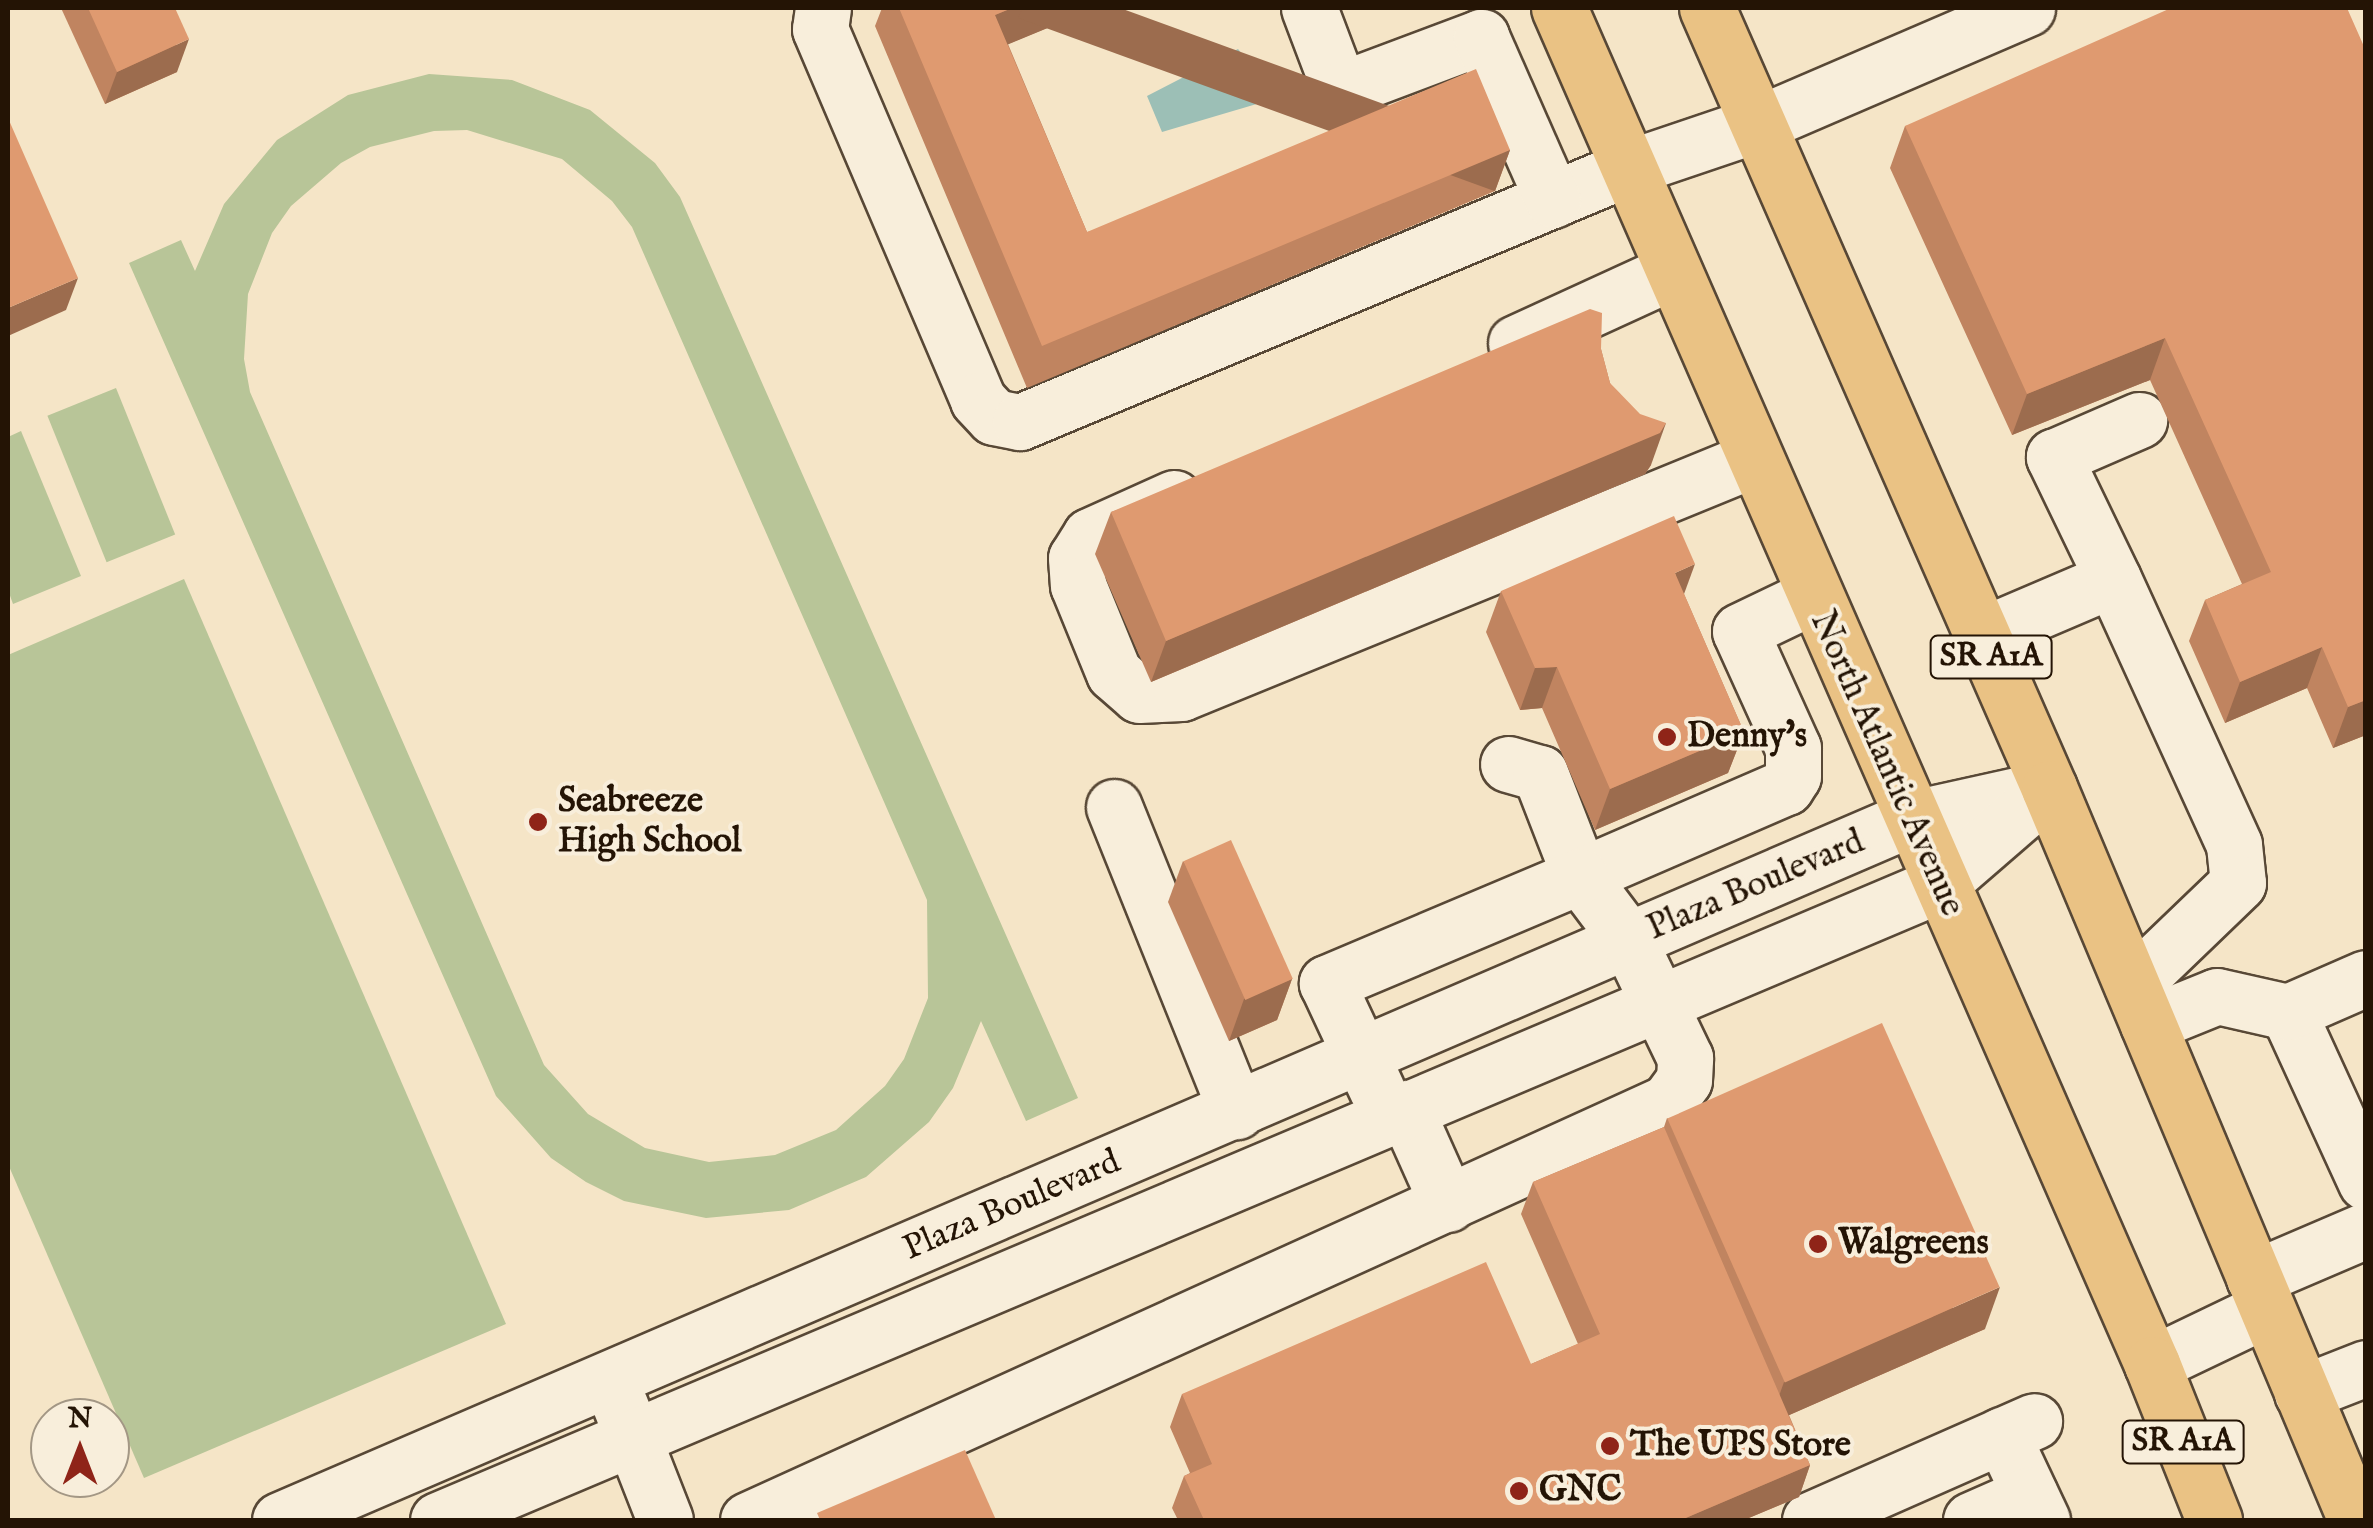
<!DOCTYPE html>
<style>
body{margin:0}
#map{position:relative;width:2373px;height:1528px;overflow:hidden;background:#f5e5c7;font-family:"IM FELL English",serif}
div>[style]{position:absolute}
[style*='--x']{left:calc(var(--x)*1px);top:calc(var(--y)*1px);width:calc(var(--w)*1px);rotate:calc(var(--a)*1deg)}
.green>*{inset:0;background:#b8c598;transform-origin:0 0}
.water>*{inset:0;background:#9cbfb6}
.roads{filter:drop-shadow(2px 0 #584836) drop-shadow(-2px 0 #584836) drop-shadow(0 2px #584836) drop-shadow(0 -2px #584836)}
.minor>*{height:55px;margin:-27.5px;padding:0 27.5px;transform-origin:27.5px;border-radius:27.5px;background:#f8eedb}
.major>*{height:55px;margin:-27.5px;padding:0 27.5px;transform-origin:27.5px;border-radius:27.5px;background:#eac284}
.wall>*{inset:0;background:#c08460}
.shaded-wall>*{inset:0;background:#9c6c4e;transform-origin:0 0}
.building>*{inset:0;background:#df9a70;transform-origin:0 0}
.dots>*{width:28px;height:28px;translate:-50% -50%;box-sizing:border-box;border:5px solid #f8eedb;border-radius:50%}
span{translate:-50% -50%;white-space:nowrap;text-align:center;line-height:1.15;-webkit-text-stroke:8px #f8eedb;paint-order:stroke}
.shield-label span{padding:2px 8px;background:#f8eedb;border:2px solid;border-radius:8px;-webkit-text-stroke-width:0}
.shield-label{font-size:32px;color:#241405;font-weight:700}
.poi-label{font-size:35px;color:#241405;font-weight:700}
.left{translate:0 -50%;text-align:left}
.street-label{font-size:35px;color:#241405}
.frame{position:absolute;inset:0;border:10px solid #241405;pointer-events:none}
.north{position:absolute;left:30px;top:1398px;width:100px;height:100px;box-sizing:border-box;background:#f8eedb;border:2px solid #a39785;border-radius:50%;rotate:0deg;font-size:28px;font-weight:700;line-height:40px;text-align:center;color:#241405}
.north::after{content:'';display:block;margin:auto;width:35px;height:45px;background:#8f2418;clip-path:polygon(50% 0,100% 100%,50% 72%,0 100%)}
</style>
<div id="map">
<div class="green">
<div style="clip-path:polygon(evenodd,429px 74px,512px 80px,590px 110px,655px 163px,680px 197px,1078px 1098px,1026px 1121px,981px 1021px,953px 1088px,929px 1122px,866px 1177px,789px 1210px,706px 1218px,624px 1201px,586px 1182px,551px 1158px,496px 1096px,129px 263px,181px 240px,195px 271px,224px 204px,277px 140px,348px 95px,429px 74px,467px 130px,562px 159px,612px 201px,632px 227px,927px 900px,928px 998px,904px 1059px,885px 1086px,836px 1130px,775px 1155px,709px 1162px,645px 1148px,588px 1114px,544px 1065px,250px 392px,244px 359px,248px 294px,272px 233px,291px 206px,341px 163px,370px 147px,434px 131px,467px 130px)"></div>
<div style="left:116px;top:388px;width:158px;height:74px;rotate:68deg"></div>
<div style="clip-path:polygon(21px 431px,81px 576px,13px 604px,8px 590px,8px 437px)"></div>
<div style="clip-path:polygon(184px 579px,506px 1324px,144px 1478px,8px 1164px,8px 655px)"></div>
</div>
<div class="water">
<div style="clip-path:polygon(1238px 49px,1260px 76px,1260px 103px,1162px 132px,1147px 96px)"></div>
</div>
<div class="roads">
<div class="minor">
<div style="--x:823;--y:8;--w:21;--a:98"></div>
<div style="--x:820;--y:29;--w:403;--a:66.9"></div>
<div style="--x:978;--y:400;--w:23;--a:47"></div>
<div style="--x:994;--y:417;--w:26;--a:11"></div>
<div style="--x:1020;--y:422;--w:659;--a:-22.67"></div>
<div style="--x:1628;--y:168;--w:137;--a:-18.7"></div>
<div style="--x:1758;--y:124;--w:293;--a:-23.3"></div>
<div style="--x:1309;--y:8;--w:88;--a:69.3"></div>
<div style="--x:1340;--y:90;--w:151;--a:-20.6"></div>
<div style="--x:1481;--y:37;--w:178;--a:66.2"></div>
<div style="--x:1516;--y:343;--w:173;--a:-24.6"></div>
<div style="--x:1174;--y:498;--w:92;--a:155.7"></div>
<div style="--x:1090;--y:536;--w:26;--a:122"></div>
<div style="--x:1076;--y:558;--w:27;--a:86"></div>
<div style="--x:1078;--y:585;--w:95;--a:67.8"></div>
<div style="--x:1114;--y:673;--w:33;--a:41"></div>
<div style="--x:1139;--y:695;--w:42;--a:-2.7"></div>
<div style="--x:1181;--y:693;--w:619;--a:-22.21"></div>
<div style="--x:2113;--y:579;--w:136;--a:-115.8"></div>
<div style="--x:2054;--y:457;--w:93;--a:-23.5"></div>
<div style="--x:1982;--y:635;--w:142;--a:-23.1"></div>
<div style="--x:2113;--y:579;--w:292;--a:65.5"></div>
<div style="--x:2234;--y:845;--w:38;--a:84"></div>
<div style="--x:2238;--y:883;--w:147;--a:136.1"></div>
<div style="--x:1508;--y:764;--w:33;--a:16"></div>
<div style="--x:1540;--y:773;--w:110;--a:68.8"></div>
<div style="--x:1580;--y:876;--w:224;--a:-23.4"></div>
<div style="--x:1786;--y:787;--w:13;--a:-58"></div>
<div style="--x:1793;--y:776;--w:28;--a:-90"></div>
<div style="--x:1793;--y:748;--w:128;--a:-114.4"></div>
<div style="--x:1740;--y:631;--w:81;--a:-25.6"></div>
<div style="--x:1114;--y:807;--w:328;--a:68.1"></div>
<div style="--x:2288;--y:1012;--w:187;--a:65.4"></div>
<div style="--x:2148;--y:1024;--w:74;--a:-22.1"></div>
<div style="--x:2217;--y:996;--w:73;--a:12.7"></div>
<div style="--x:2288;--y:1012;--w:85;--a:-23.6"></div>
<div style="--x:1405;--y:1108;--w:105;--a:65.9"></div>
<div style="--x:2254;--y:1278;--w:122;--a:-23.2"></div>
<div style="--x:2152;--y:1364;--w:127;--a:-25.6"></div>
<div style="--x:2302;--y:1393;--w:69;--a:-21.3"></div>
<div style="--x:620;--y:1405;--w:123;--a:68.6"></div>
<div style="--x:2002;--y:1435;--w:94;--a:64.8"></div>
<div style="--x:280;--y:1520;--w:1773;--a:-23.28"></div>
<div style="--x:1909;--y:819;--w:143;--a:-12.5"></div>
<div style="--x:438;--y:1520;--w:1629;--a:-22.94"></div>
<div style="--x:1938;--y:885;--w:139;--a:-40.9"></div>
<div style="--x:748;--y:1520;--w:1011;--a:-24.43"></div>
<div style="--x:1668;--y:1102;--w:27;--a:-54"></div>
<div style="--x:1684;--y:1080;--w:22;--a:-87"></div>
<div style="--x:1685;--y:1058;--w:130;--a:-115.6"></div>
<div style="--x:1629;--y:941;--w:81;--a:-127"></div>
<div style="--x:1580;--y:876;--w:275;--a:157.1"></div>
<div style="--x:1327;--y:983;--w:118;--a:65"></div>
<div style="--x:1810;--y:1520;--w:245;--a:-23.8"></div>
<div style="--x:1971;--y:1520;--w:64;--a:-23.8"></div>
</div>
<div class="major">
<div style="--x:1559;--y:8;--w:1480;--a:66.38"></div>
<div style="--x:2152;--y:1364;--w:168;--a:68.3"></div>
<div style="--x:1707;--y:8;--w:852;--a:66.32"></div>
<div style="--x:2049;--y:788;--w:794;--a:67.25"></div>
</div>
</div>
<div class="wall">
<div style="clip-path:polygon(61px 8px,175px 8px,177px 72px,105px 104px)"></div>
<div style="clip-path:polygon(882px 8px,1096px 8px,1008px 44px,1087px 232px,1510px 150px,1495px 191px,1027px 388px,875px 26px)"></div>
<div style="clip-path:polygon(2366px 51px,2366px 735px,2333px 748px,2307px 688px,2225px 723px,2189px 641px,2205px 600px,2242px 584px,2150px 380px,2012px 435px,1890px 168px,1905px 126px)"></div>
<div style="clip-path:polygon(1601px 349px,1610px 383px,1651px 465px,1645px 474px,1151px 682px,1095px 554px,1111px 512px)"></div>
<div style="clip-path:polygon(1501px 591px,1684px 594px,1744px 732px,1728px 773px,1595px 830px,1542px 708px,1520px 710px,1486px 632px)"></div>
<div style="clip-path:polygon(1183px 861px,1292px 979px,1277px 1020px,1229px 1041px,1168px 902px)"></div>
<div style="clip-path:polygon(1667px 1118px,1985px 1329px,1789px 1415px,1810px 1465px,1799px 1497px,1744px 1520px,1178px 1520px,1172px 1508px,1184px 1476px,1190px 1473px,1170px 1427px,1182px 1394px,1531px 1364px,1578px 1344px,1521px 1214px,1533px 1182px,1664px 1127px)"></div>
</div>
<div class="shaded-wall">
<div style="clip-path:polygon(1012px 8px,1096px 8px,980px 56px,995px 15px)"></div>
<div style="clip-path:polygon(189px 39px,177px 72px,105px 104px,117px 72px)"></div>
<div style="left:1510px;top:150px;width:44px;height:507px;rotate:110deg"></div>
<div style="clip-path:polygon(78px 278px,66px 310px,8px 336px,8px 308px)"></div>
<div style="clip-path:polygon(2165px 338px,2150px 380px,2012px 435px,2027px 394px)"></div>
<div style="clip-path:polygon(1666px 423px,1651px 465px,1645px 474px,1151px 682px,1166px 641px)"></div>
<div style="clip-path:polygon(1695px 564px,1680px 605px,1675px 573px)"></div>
<div style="clip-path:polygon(2322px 647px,2307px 688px,2225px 723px,2240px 682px)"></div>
<div style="clip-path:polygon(1557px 667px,1542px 708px,1520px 710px,1535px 668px)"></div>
<div style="clip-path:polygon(2366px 700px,2366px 735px,2333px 748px,2348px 707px)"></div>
<div style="clip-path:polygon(1744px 732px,1728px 773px,1595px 830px,1610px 789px)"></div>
<div style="clip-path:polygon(1292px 979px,1277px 1020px,1229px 1041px,1244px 999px)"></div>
<div style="clip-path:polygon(2000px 1287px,1985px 1329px,1769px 1424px,1784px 1382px)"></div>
<div style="clip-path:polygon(1810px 1465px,1799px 1497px,1744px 1520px,1681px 1520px)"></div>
</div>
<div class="building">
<div style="clip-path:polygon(88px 8px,175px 8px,189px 39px,117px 72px)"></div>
<div style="clip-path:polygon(899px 8px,1012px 8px,995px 15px,1087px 232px,1476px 69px,1510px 150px,1042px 346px)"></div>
<div style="clip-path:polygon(2171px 8px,2347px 8px,2366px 51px,2366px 700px,2348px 707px,2322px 647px,2240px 682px,2205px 600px,2271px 572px,2165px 338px,2027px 394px,1905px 126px)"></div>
<div style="clip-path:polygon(8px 118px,78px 278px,8px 308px)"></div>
<div style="clip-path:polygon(1590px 309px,1602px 313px,1601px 349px,1610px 383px,1640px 414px,1666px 423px,1660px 433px,1166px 641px,1111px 512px)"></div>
<div style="clip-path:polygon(1674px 516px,1695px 564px,1675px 573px,1744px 732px,1610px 789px,1557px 667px,1535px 668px,1501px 591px)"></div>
<div style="left:1231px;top:840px;width:152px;height:52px;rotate:66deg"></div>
<div style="left:1882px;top:1023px;width:289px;height:235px;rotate:66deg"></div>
<div style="clip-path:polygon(1664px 1127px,1810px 1465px,1681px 1520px,1204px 1520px,1184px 1476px,1212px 1464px,1182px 1394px,1486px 1262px,1531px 1364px,1600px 1334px,1533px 1182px)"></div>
<div style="clip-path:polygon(965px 1450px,996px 1520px,820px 1520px,817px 1513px)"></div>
</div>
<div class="dots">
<div style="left:1667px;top:737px;background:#8f2418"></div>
<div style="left:538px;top:822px;background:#8f2418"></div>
<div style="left:1818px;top:1244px;background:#8f2418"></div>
<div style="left:1610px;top:1446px;background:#8f2418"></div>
<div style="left:1519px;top:1491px;background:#8f2418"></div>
</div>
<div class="shield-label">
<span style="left:1991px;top:657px">SR A1A</span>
<span style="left:2183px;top:1442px">SR A1A</span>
</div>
<div class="poi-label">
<span class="left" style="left:1687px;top:737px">Denny's</span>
<span class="left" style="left:558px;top:822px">Seabreeze<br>High School</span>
<span class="left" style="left:1838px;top:1244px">Walgreens</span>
<span class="left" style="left:1630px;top:1446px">The UPS Store</span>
<span class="left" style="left:1539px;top:1491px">GNC</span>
</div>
<div class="street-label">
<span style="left:1886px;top:764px;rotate:66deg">North Atlantic Avenue</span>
<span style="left:1756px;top:886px;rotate:-23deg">Plaza Boulevard</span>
<span style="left:1012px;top:1206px;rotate:-23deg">Plaza Boulevard</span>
</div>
<div class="frame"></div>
<div class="north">N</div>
</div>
